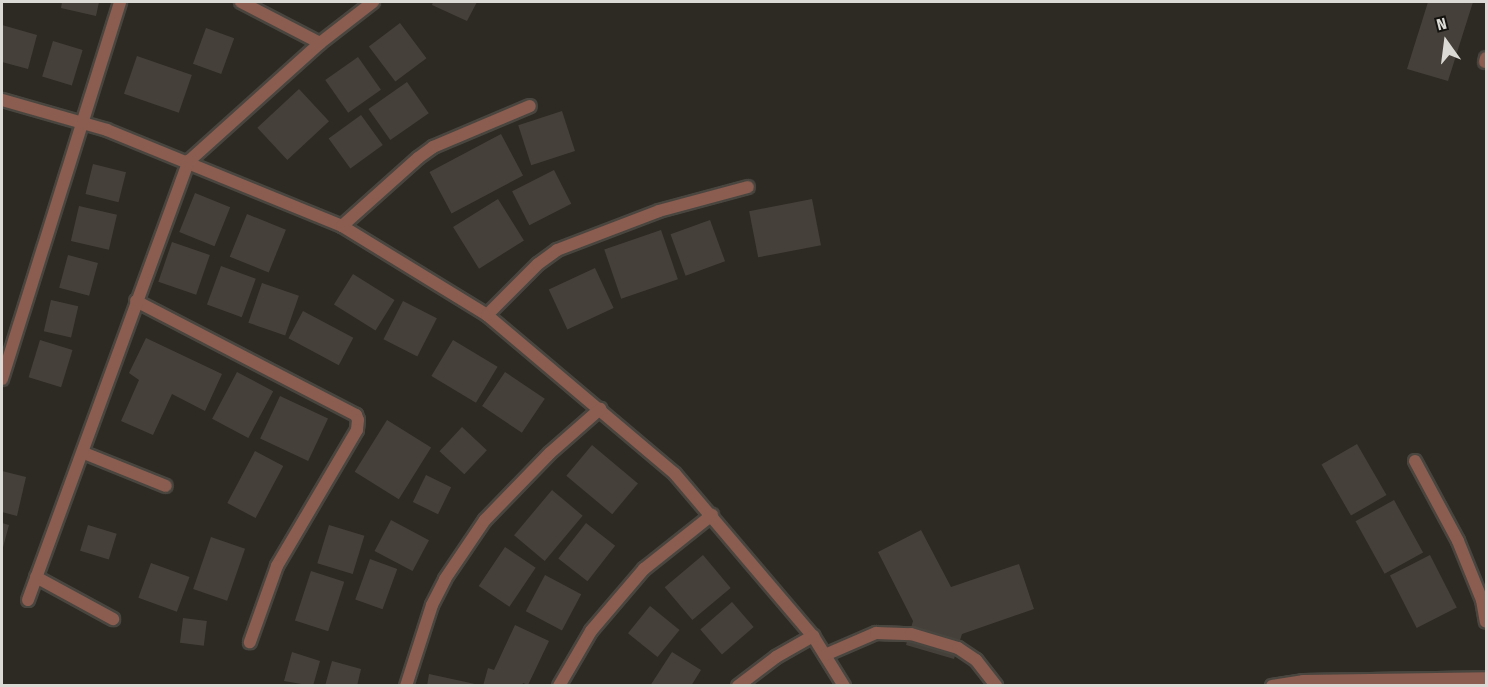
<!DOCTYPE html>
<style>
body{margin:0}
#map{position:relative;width:1488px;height:687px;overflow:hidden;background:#2d2923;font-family:"Fira Sans Condensed",sans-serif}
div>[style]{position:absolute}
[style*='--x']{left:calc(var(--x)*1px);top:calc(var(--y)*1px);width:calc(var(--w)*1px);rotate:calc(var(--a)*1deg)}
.building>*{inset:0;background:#45413a;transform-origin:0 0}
.roads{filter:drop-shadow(2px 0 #49453f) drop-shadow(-2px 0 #49453f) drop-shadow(0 2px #49453f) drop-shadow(0 -2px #49453f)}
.minor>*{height:12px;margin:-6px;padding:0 6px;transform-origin:6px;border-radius:6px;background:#8a5d50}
span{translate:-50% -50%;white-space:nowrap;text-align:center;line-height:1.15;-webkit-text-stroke:4.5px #14120f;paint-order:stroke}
.frame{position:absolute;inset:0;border:3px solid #dcdad5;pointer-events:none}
.north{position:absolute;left:1416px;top:12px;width:60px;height:60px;-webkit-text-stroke:4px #14120f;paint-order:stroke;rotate:346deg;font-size:16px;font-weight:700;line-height:24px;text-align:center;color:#dcdad5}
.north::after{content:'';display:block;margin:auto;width:21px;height:27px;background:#dcdad5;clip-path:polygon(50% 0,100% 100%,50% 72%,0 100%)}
</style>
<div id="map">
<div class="building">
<div style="clip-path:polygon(62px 2px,99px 2px,96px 16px,61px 8px)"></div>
<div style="clip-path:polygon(433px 2px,477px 2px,467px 21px,432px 5px)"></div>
<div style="clip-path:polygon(1428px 2px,1473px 2px,1448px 81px,1407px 69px)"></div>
<div style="left:400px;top:23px;width:44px;height:39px;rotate:53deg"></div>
<div style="clip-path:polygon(2px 25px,37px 35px,28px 69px,2px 62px)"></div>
<div style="left:206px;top:28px;width:30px;height:38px;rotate:20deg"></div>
<div style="left:53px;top:41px;width:31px;height:37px;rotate:17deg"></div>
<div style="left:137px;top:56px;width:58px;height:40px;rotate:19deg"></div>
<div style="left:358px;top:57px;width:40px;height:40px;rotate:55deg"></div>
<div style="left:407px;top:82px;width:38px;height:47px;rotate:55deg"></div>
<div style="left:299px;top:89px;width:44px;height:57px;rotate:47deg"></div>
<div style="left:562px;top:111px;width:42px;height:46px;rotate:72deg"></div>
<div style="left:361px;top:115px;width:37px;height:40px;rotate:54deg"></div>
<div style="left:501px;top:134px;width:47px;height:81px;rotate:62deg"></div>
<div style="left:93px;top:164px;width:34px;height:31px;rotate:14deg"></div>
<div style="left:554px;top:170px;width:38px;height:47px;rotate:63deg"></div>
<div style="left:195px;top:193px;width:38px;height:42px;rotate:22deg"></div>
<div style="left:498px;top:199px;width:49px;height:53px;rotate:58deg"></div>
<div style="left:812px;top:199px;width:47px;height:64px;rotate:79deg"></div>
<div style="left:79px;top:206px;width:39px;height:36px;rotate:13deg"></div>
<div style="left:247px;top:214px;width:42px;height:46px;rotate:22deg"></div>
<div style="left:710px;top:220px;width:44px;height:42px;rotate:70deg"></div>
<div style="left:661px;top:230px;width:52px;height:60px;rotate:71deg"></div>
<div style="left:172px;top:242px;width:40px;height:42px;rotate:19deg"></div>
<div style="left:68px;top:255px;width:31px;height:34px;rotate:15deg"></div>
<div style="left:221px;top:266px;width:37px;height:41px;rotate:20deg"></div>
<div style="left:595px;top:268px;width:44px;height:51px;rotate:65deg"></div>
<div style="left:353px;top:274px;width:49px;height:36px;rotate:32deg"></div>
<div style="left:262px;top:283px;width:39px;height:42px;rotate:19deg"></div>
<div style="left:51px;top:300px;width:28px;height:32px;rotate:13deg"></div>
<div style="left:403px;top:301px;width:38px;height:43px;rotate:27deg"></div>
<div style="left:303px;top:311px;width:57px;height:31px;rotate:28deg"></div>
<div style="clip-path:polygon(146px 338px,222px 374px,205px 411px,172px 394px,153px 435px,121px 421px,139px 380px,129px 373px)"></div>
<div style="left:40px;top:340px;width:34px;height:39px;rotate:17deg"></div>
<div style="left:453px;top:340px;width:52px;height:42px;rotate:31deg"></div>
<div style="left:237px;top:372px;width:41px;height:53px;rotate:28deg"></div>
<div style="left:505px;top:372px;width:48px;height:41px;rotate:34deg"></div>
<div style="left:280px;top:396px;width:53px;height:47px;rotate:25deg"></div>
<div style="left:387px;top:420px;width:52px;height:61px;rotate:32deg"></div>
<div style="left:462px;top:427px;width:34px;height:33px;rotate:43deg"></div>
<div style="left:1357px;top:444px;width:59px;height:41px;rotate:60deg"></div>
<div style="left:592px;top:445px;width:60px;height:40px;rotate:40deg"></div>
<div style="left:255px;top:451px;width:32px;height:59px;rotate:28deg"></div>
<div style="clip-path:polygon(2px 471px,26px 477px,17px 516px,2px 512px)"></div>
<div style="left:426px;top:475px;width:28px;height:30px;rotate:26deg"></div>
<div style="left:552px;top:490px;width:40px;height:59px;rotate:40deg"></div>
<div style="left:1394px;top:500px;width:60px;height:44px;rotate:61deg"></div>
<div style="left:391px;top:520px;width:43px;height:35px;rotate:28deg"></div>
<div style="clip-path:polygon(2px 523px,9px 525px,2px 551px)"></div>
<div style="left:586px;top:523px;width:37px;height:45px;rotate:38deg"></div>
<div style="left:88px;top:525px;width:30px;height:27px;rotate:17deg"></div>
<div style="left:329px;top:525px;width:37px;height:40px;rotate:17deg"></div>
<div style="clip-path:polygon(921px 530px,951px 587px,1019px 564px,1034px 609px,962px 634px,954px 659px,906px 645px,913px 621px,878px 552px)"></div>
<div style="left:211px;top:537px;width:36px;height:55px;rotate:19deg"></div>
<div style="left:505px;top:547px;width:37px;height:47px;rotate:34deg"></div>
<div style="left:703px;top:555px;width:43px;height:50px;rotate:50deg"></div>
<div style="left:1430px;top:555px;width:59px;height:45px;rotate:63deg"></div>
<div style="left:370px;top:559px;width:29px;height:43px;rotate:20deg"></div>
<div style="left:151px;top:563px;width:41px;height:37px;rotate:20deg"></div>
<div style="left:311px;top:571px;width:35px;height:52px;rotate:18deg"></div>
<div style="left:545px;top:575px;width:41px;height:41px;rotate:28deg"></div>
<div style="left:732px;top:602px;width:33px;height:42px;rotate:49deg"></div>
<div style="left:650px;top:606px;width:38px;height:35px;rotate:39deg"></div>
<div style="left:183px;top:618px;width:24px;height:25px;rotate:7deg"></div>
<div style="clip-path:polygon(515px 625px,549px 641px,528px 685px,523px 683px,522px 686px,483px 686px,488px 668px,494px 670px)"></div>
<div style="clip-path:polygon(292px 652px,320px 661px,313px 686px,284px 681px)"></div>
<div style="clip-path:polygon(672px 652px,701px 670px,691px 686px,650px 686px)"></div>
<div style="clip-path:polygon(332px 661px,361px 669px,357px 686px,325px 686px)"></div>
<div style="clip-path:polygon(429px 674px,475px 684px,475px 686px,427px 686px)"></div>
</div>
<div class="roads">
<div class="minor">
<div style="--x:241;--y:2;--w:89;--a:27.4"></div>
<div style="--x:1485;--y:62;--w:4;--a:-76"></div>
<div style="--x:2;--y:100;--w:109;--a:15.9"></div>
<div style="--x:107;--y:130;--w:254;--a:22.2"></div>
<div style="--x:342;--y:226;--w:170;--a:31.5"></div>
<div style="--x:487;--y:315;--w:246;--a:40.2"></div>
<div style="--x:675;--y:474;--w:213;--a:49.6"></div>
<div style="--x:813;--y:636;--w:59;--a:58.2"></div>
<div style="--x:342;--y:226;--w:102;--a:-41.8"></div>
<div style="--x:418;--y:158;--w:19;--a:-36"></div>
<div style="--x:433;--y:147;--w:105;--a:-22.9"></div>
<div style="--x:136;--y:301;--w:248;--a:27.4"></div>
<div style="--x:356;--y:415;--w:5;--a:68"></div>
<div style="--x:358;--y:420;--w:10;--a:96"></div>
<div style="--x:357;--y:430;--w:158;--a:120.5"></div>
<div style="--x:277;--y:566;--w:81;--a:109.6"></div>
<div style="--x:487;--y:315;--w:72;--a:-45"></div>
<div style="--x:538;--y:264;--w:24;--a:-36"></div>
<div style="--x:557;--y:250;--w:109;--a:-20.9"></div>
<div style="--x:659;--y:211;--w:92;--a:-15.1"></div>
<div style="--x:2;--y:379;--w:395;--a:-72.6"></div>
<div style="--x:84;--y:453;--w:88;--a:21.9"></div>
<div style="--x:1415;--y:461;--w:91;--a:61.7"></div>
<div style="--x:1458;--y:541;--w:64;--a:67.9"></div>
<div style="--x:1482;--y:600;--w:22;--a:80"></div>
<div style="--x:36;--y:577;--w:88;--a:28.6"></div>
<div style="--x:28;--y:600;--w:468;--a:-69.9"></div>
<div style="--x:189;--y:161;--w:176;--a:-42"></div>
<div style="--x:320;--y:43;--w:67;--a:-37.7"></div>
<div style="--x:825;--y:655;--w:56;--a:-23.3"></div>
<div style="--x:876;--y:633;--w:35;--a:2"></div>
<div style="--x:911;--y:634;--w:49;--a:16.6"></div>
<div style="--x:958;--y:648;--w:22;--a:34"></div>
<div style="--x:976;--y:660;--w:33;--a:52"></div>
<div style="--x:406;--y:686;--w:85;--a:-72.2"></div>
<div style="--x:432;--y:605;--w:29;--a:-63"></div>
<div style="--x:445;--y:579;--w:71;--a:-55.9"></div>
<div style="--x:485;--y:520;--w:93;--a:-45.9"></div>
<div style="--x:550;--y:453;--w:67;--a:-41.3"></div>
<div style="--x:559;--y:686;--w:64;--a:-59.8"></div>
<div style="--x:591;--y:631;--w:82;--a:-49.5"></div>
<div style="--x:644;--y:569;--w:87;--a:-38.5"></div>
<div style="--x:738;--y:686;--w:48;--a:-37.3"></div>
<div style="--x:776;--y:657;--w:43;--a:-29.6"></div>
<div style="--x:1272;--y:686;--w:31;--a:-9"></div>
<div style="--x:1303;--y:681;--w:183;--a:-0.9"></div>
</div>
</div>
<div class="frame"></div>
<div class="north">N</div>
</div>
